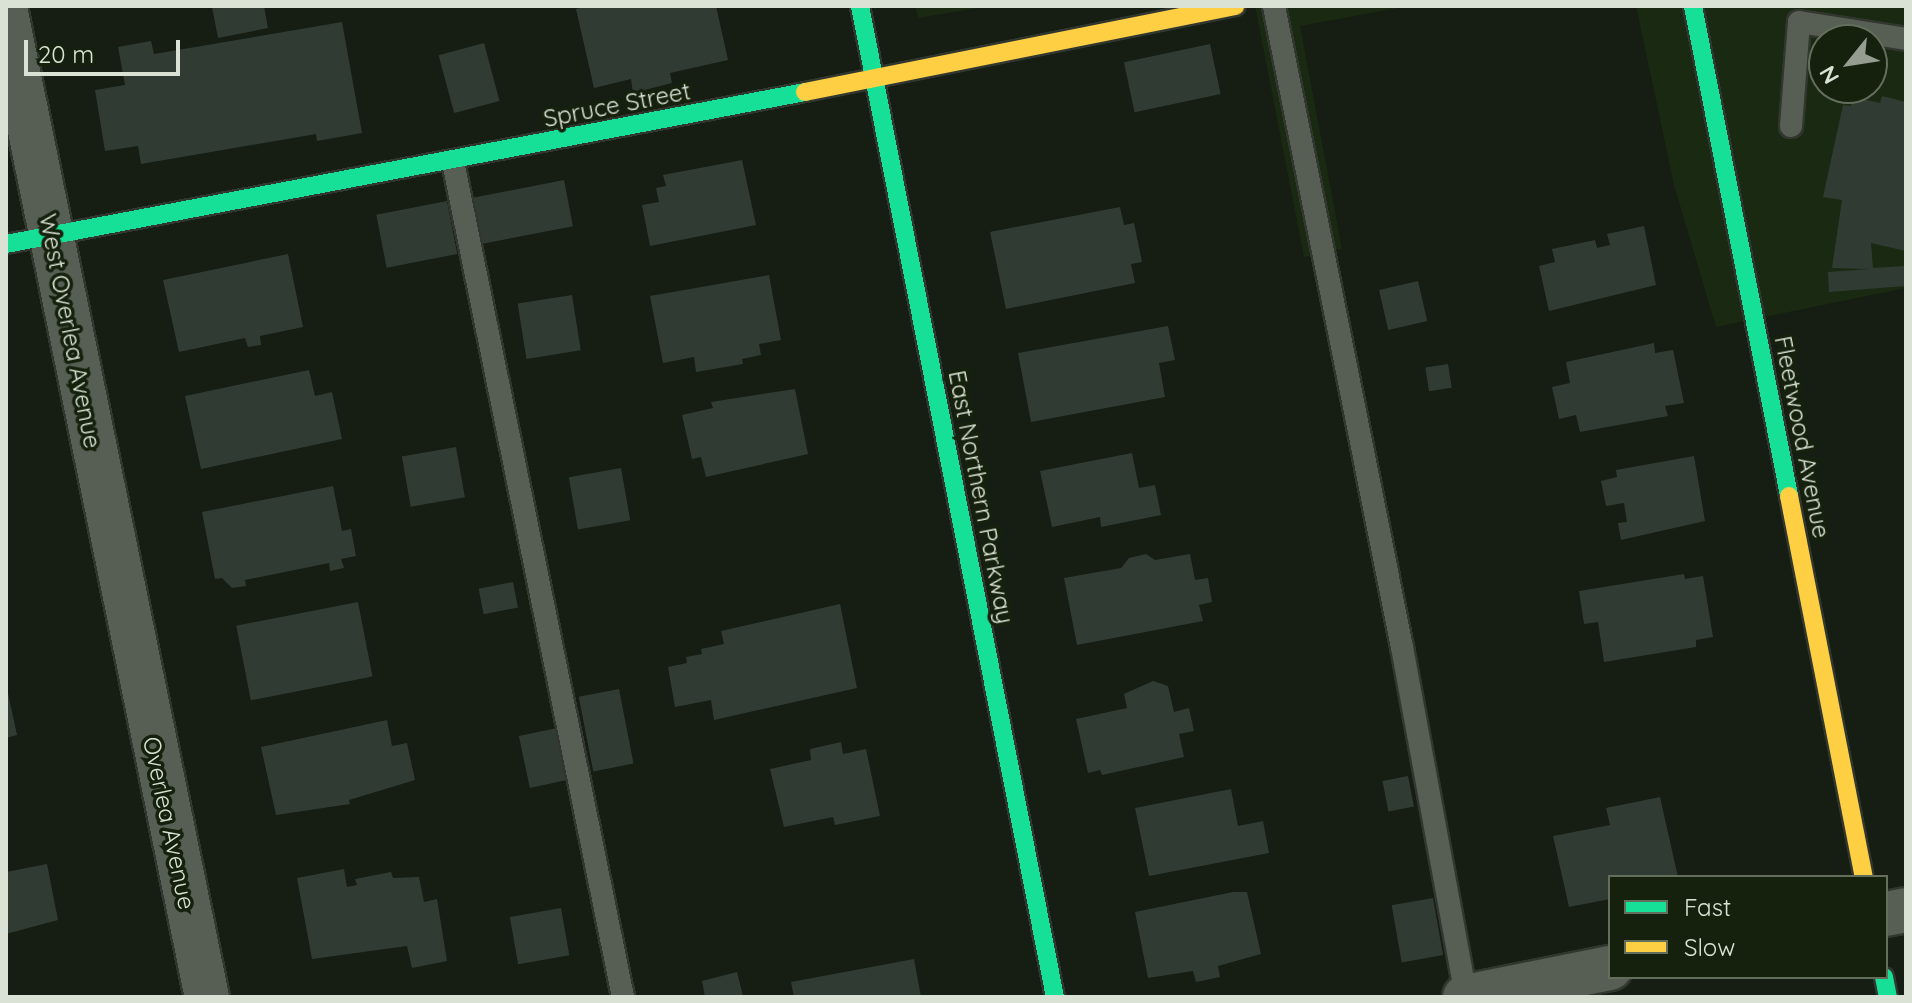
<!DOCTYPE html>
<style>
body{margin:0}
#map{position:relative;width:1912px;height:1003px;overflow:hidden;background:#161d12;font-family:Quicksand,sans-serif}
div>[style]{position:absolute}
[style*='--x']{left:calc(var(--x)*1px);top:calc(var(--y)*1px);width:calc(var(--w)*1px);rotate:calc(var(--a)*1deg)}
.built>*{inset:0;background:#1a2911}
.building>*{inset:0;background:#303c33;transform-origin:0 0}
.roads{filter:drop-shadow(2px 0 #31372f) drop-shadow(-2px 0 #31372f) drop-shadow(0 2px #31372f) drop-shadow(0 -2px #31372f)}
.lane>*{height:22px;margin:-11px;padding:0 11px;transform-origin:11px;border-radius:11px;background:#575e54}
.street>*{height:44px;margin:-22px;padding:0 22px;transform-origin:22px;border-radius:22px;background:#575e54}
.fast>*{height:18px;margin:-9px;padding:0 9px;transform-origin:9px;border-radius:9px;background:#16e098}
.slow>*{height:18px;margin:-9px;padding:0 9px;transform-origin:9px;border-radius:9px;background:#ffcf43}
span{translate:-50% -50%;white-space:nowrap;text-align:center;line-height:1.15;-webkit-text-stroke:7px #15210d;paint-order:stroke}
.street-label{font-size:24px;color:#dae2d5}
.frame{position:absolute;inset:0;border:8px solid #dae2d5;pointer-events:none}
.legend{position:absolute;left:1608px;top:875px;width:280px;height:104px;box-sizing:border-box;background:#15210d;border:2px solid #646e5d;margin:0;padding:10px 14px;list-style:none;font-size:24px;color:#dae2d5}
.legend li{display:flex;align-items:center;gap:16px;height:40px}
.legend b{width:40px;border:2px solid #646e5d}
.north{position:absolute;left:1808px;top:24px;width:80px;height:80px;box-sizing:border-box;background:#15210d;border:2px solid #646e5d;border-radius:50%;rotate:240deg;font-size:22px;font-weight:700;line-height:32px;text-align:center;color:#dae2d5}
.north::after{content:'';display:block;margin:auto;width:28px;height:36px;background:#959d91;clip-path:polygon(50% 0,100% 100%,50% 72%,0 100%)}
.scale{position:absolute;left:24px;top:40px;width:156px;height:36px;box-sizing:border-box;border:4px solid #dae2d5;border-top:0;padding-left:10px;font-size:24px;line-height:28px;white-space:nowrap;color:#dae2d5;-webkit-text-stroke:6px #15210d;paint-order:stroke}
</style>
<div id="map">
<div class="built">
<div style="clip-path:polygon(915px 6px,991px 6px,918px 18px)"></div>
<div style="clip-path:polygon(1255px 6px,1409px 6px,1300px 26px,1342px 249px,1304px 257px)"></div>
<div style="clip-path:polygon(evenodd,1636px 6px,1906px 6px,1906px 288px,1716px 327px,1674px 185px,1636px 6px,1824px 40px,1872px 40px,1872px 88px,1824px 88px,1824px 40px)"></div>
</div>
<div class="building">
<div style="clip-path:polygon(264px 6px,268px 28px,218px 38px,212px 7px)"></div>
<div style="clip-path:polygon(588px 6px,716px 6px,728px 60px,670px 73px,672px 83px,633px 93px,631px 79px,594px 88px,576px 9px)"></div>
<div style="clip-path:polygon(342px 22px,362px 133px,317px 141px,316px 134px,141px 164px,138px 146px,105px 151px,95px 90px,125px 85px,118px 47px,151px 41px,154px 54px)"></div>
<div style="left:484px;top:43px;width:60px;height:47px;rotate:75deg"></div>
<div style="left:1210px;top:44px;width:51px;height:88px;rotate:78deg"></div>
<div style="clip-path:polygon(1882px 96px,1906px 102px,1906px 251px,1871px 243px,1873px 268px,1906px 266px,1906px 286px,1829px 292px,1828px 272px,1869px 269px,1832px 268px,1842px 200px,1823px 197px,1843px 105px,1851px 106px,1853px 97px,1880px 103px)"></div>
<div style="clip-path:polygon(742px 160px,756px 225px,650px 246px,642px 205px,659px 202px,656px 188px,666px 186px,663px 175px)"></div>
<div style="left:564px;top:180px;width:47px;height:95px;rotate:79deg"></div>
<div style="left:447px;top:201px;width:54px;height:72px;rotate:79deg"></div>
<div style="clip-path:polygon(1120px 207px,1124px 225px,1134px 223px,1142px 262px,1131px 264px,1135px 283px,1006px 309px,990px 232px)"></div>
<div style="clip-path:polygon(1644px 226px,1656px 285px,1549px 311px,1539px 266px,1555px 262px,1552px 249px,1595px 240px,1597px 248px,1610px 245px,1607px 234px)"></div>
<div style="clip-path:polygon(288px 254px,303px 327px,260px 336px,261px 345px,248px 347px,245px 338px,179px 352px,163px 280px)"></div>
<div style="clip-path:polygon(769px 275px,781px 340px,759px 344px,761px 355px,742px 359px,743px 364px,696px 372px,694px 357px,663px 363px,650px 296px)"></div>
<div style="left:1418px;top:281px;width:41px;height:40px;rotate:77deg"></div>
<div style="left:572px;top:295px;width:56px;height:55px;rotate:81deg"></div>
<div style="clip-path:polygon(1168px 326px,1175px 360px,1159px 363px,1165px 397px,1031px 422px,1018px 353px)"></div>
<div style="clip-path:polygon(1654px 343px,1655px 353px,1673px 350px,1684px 403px,1665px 406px,1668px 416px,1580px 432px,1576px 415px,1559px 419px,1552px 387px,1570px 383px,1566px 362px)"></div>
<div style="left:1448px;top:364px;width:24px;height:23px;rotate:81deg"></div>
<div style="clip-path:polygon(309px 370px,315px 396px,332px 392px,342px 439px,201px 469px,185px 396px)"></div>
<div style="clip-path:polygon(795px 389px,808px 454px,706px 477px,701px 457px,692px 459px,682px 415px,713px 408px,711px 402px)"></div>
<div style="left:456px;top:447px;width:51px;height:55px;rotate:80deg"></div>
<div style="clip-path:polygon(1132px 453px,1139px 488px,1155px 485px,1161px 515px,1101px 527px,1100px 517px,1052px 527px,1040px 471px)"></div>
<div style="clip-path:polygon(1694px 456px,1705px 521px,1621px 540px,1618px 523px,1627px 522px,1624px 503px,1606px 506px,1601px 481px,1617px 477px,1616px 470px)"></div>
<div style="left:621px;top:468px;width:53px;height:53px;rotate:80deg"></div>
<div style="clip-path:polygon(333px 486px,342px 531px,351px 529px,356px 556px,341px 559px,344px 568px,330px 571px,329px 563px,245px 580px,246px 586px,232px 588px,222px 578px,215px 579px,202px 512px)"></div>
<div style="clip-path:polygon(1146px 554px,1155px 560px,1190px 554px,1195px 580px,1208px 578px,1212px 602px,1199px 605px,1203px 621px,1077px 645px,1064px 578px,1121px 568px,1129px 558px)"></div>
<div style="clip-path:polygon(1684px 574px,1685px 579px,1703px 576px,1713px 637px,1696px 640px,1696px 647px,1604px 662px,1598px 622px,1584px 624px,1579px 591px)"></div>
<div style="left:513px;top:582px;width:26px;height:35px;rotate:79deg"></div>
<div style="left:358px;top:602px;width:76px;height:124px;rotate:79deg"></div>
<div style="clip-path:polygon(840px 604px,857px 688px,714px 720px,711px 700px,675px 707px,668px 667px,687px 663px,686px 657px,702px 654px,701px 649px,724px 644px,721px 631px)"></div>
<div style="clip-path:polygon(1153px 681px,1168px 686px,1174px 712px,1189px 708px,1194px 731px,1179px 734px,1184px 757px,1102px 775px,1100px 770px,1088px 773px,1076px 719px,1127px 708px,1124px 694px)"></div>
<div style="clip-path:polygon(6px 684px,17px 735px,6px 738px)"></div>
<div style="left:619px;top:689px;width:76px;height:41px;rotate:79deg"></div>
<div style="clip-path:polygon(387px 720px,392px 746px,407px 743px,415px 780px,349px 800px,350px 804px,276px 815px,261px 747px)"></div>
<div style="left:557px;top:728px;width:53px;height:39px;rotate:78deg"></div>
<div style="clip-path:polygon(841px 742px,843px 754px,866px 749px,880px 816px,835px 825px,833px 817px,784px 827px,770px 769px,811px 760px,810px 749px)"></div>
<div style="left:1408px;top:776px;width:31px;height:26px;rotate:79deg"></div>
<div style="clip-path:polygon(1231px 789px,1238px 826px,1263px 821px,1269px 853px,1149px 876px,1135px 808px)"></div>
<div style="clip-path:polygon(1660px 797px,1678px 877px,1610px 877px,1610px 899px,1569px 907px,1553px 836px,1610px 825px,1606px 808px)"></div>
<div style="clip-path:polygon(47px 864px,58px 920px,6px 934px,6px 872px)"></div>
<div style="clip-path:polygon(344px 869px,347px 887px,357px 885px,355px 879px,391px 872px,393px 878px,419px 877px,424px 902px,437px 899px,447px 961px,412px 968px,407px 946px,312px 959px,297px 878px)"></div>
<div style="clip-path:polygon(1233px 892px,1247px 892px,1261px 954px,1218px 966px,1220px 977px,1196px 982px,1193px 971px,1148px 978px,1135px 912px)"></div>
<div style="left:1433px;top:898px;width:58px;height:42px;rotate:80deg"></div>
<div style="left:561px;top:908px;width:48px;height:52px;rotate:80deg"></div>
<div style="clip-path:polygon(914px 959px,921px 997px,794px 997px,791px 982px)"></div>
<div style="clip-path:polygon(737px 972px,743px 996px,705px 997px,702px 981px)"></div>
</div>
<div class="roads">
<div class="lane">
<div style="--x:1274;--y:6;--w:654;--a:78.71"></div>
<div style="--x:1402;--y:647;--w:356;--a:79.6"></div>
<div style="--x:1791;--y:126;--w:104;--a:-85.6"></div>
<div style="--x:1799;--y:22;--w:108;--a:9"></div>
<div style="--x:453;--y:162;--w:852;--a:78.49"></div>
</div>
<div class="street">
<div style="--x:6;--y:13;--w:1004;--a:78.46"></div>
<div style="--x:1886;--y:914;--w:20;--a:-11"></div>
<div style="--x:1465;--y:997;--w:148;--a:-11.3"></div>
</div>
<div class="fast">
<div style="--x:860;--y:6;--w:1010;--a:78.87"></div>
<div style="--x:1693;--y:6;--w:499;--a:78.9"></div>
<div style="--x:6;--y:244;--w:813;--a:-10.77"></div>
<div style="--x:1884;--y:977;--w:20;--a:79"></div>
</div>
<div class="slow">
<div style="--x:805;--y:92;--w:439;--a:-11.3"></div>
<div style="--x:1789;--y:496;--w:388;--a:78.9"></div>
</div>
</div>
<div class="street-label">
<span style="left:617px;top:105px;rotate:-11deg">Spruce Street</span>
<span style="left:70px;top:331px;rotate:79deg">West Overlea Avenue</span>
<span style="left:1802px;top:437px;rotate:79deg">Fleetwood Avenue</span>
<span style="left:981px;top:497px;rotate:79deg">East Northern Parkway</span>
<span style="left:169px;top:823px;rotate:78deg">Overlea Avenue</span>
</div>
<div class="frame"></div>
<ul class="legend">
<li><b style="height:10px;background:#16e098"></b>Fast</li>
<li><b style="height:10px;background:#ffcf43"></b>Slow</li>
</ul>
<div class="north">N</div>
<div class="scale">20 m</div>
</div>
